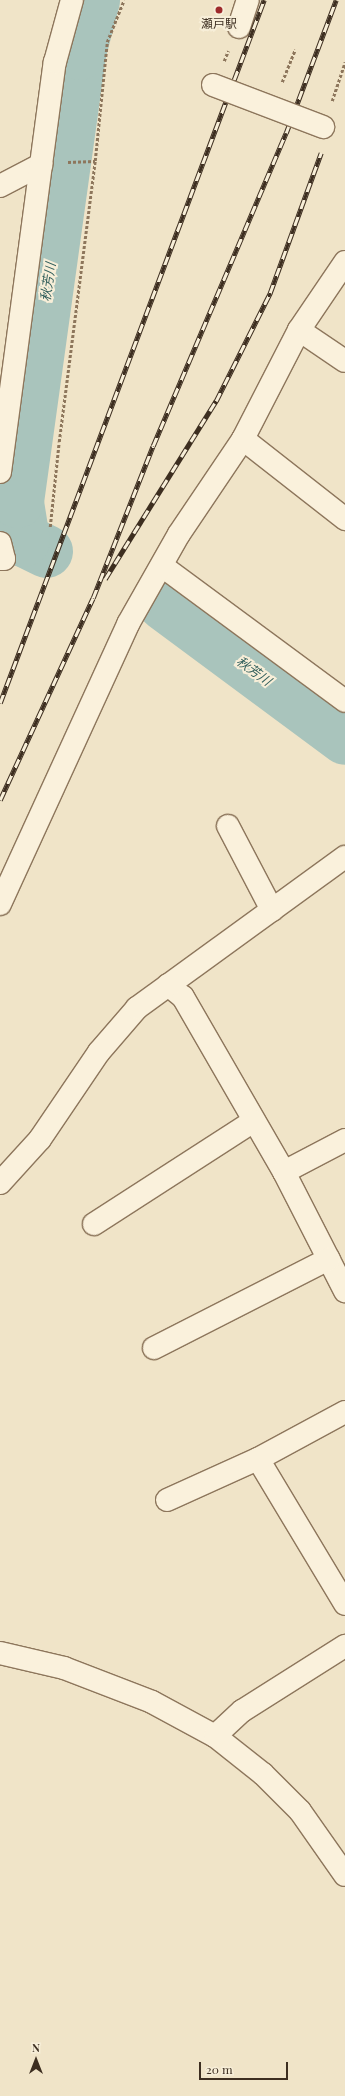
<!DOCTYPE html>
<meta charset="utf-8">
<style>
body{margin:0}
#map{position:relative;width:345px;height:2096px;overflow:hidden;background:#f0e4c8;font-family:"Playfair Display","Noto Sans JP",serif}
div>[style]{position:absolute}
[style*='--x']{left:calc(var(--x)*1px);top:calc(var(--y)*1px);width:calc(var(--w)*1px);rotate:calc(var(--a)*1deg)}
.river>*{height:53px;margin:-26.5px;padding:0 26.5px;transform-origin:26.5px;border-radius:26.5px;background:#a9c4bc}
.path>*{height:2.5px;margin-top:-1.25px;transform-origin:0;background:repeating-linear-gradient(90deg,#8d765c 0 3px,transparent 0 5px)}
.roads{filter:drop-shadow(1px 0 #8d765c) drop-shadow(-1px 0 #8d765c) drop-shadow(0 1px #8d765c) drop-shadow(0 -1px #8d765c)}
.minor>*{height:22px;margin:-11px;padding:0 11px;transform-origin:11px;border-radius:11px;background:#faf1dc}
.rail>*{height:4.5px;margin-top:-2.25px;transform-origin:0;background:repeating-linear-gradient(90deg,#f7eed8 0 9px,#3d2e20 0 18px);box-sizing:border-box;border-block:1px solid #3d2e20}
.bridges{filter:drop-shadow(1px 0 #8d765c) drop-shadow(-1px 0 #8d765c) drop-shadow(0 1px #8d765c) drop-shadow(0 -1px #8d765c)}
.minor-bridge>*{height:22px;margin:-11px;padding:0 11px;transform-origin:11px;border-radius:11px;background:#faf1dc}
.dots>*{width:11px;height:11px;translate:-50% -50%;box-sizing:border-box;border:2px solid #f7eed8;border-radius:50%}
span{translate:-50% -50%;white-space:nowrap;text-align:center;line-height:1.15;-webkit-text-stroke:4px #f7eed8;paint-order:stroke}
.poi-label{font-size:12px;color:#3d2e20}
.water-label{font-size:13px;color:#2f5d5a;font-style:italic}
.north{position:absolute;left:16px;top:2040px;width:40px;height:40px;-webkit-text-stroke:3px #f7eed8;paint-order:stroke;rotate:0deg;font-size:11px;font-weight:700;line-height:16px;text-align:center;color:#3d2e20}
.north::after{content:'';display:block;margin:auto;width:14px;height:18px;background:#3d2e20;clip-path:polygon(50% 0,100% 100%,50% 72%,0 100%)}
.scale{position:absolute;left:199px;top:2062px;width:89px;height:18px;box-sizing:border-box;border:2px solid #3d2e20;border-top:0;padding-left:5px;font-size:12px;line-height:14px;white-space:nowrap;color:#3d2e20;-webkit-text-stroke:3px #f7eed8;paint-order:stroke}
</style>
<div id="map">
<div class="river">
<div style="--x:46;--y:551;--w:25;--a:-154"></div>
<div style="--x:23;--y:540;--w:39;--a:-99"></div>
<div style="--x:17;--y:501;--w:452;--a:-82.1"></div>
<div style="--x:79;--y:53;--w:55;--a:-75.2"></div>
<div style="--x:164;--y:604;--w:225;--a:36.5"></div>
</div>
<div class="path">
<div style="--x:224;--y:61;--w:11;--a:-68"></div>
<div style="--x:282;--y:82;--w:35;--a:-68"></div>
<div style="--x:332;--y:101;--w:41;--a:-71.6"></div>
<div style="--x:68;--y:162;--w:27;--a:-2"></div>
<div style="--x:50;--y:527;--w:85;--a:-84"></div>
<div style="--x:59;--y:442;--w:283;--a:-82.7"></div>
<div style="--x:95;--y:161;--w:120;--a:-84.2"></div>
<div style="--x:107;--y:42;--w:45;--a:-68"></div>
</div>
<div class="roads">
<div class="minor">
<div style="--x:239;--y:27;--w:28;--a:-72"></div>
<div style="--x:0;--y:186;--w:47;--a:-27.6"></div>
<div style="--x:299;--y:330;--w:55;--a:34"></div>
<div style="--x:243;--y:439;--w:130;--a:38.1"></div>
<div style="--x:0;--y:472;--w:414;--a:-82.4"></div>
<div style="--x:55;--y:62;--w:64;--a:-74.7"></div>
<div style="--x:0;--y:543;--w:16;--a:76"></div>
<div style="--x:4;--y:559;--w:4;--a:180"></div>
<div style="--x:162;--y:566;--w:227;--a:36.4"></div>
<div style="--x:228;--y:826;--w:95;--a:62.4"></div>
<div style="--x:0;--y:904;--w:308;--a:-65.4"></div>
<div style="--x:128;--y:624;--w:103;--a:-60.5"></div>
<div style="--x:179;--y:534;--w:115;--a:-56"></div>
<div style="--x:243;--y:439;--w:123;--a:-62.8"></div>
<div style="--x:299;--y:330;--w:82;--a:-55.9"></div>
<div style="--x:168;--y:985;--w:19;--a:39"></div>
<div style="--x:183;--y:997;--w:202;--a:60"></div>
<div style="--x:284;--y:1172;--w:134;--a:62.9"></div>
<div style="--x:284;--y:1172;--w:69;--a:-27.7"></div>
<div style="--x:0;--y:1183;--w:59;--a:-47.7"></div>
<div style="--x:40;--y:1139;--w:105;--a:-55.9"></div>
<div style="--x:99;--y:1052;--w:58;--a:-49.2"></div>
<div style="--x:137;--y:1008;--w:257;--a:-36"></div>
<div style="--x:94;--y:1224;--w:190;--a:-32.8"></div>
<div style="--x:154;--y:1348;--w:196;--a:-27"></div>
<div style="--x:258;--y:1459;--w:169;--a:59"></div>
<div style="--x:167;--y:1500;--w:100;--a:-24.3"></div>
<div style="--x:258;--y:1459;--w:99;--a:-28.4"></div>
<div style="--x:0;--y:1653;--w:66;--a:13.2"></div>
<div style="--x:64;--y:1668;--w:94;--a:21.1"></div>
<div style="--x:152;--y:1702;--w:72;--a:28.4"></div>
<div style="--x:215;--y:1736;--w:61;--a:38.4"></div>
<div style="--x:263;--y:1774;--w:52;--a:45"></div>
<div style="--x:300;--y:1811;--w:78;--a:54.9"></div>
<div style="--x:215;--y:1736;--w:37;--a:-43"></div>
<div style="--x:242;--y:1711;--w:122;--a:-32.3"></div>
</div>
</div>
<div class="rail">
<div style="--x:105;--y:579;--w:210;--a:-58.1"></div>
<div style="--x:216;--y:401;--w:121;--a:-63.4"></div>
<div style="--x:270;--y:293;--w:149;--a:-70"></div>
<div style="--x:0;--y:703;--w:751;--a:-69.42"></div>
<div style="--x:0;--y:800;--w:222;--a:-65.3"></div>
<div style="--x:93;--y:598;--w:163;--a:-68.5"></div>
<div style="--x:153;--y:446;--w:340;--a:-67"></div>
<div style="--x:286;--y:133;--w:142;--a:-69.4"></div>
</div>
<div class="bridges">
<div class="minor-bridge">
<div style="--x:213;--y:85;--w:118;--a:20.9"></div>
</div>
</div>
<div class="dots">
<div style="left:219px;top:10px;background:#9e2a2b"></div>
</div>
<div class="poi-label">
<span style="left:219px;top:24px">瀬戸駅</span>
</div>
<div class="water-label">
<span style="left:48px;top:282px;rotate:-82deg">秋芳川</span>
<span style="left:254px;top:671px;rotate:36deg">秋芳川</span>
</div>
<div class="north">N</div>
<div class="scale">20 m</div>
</div>
